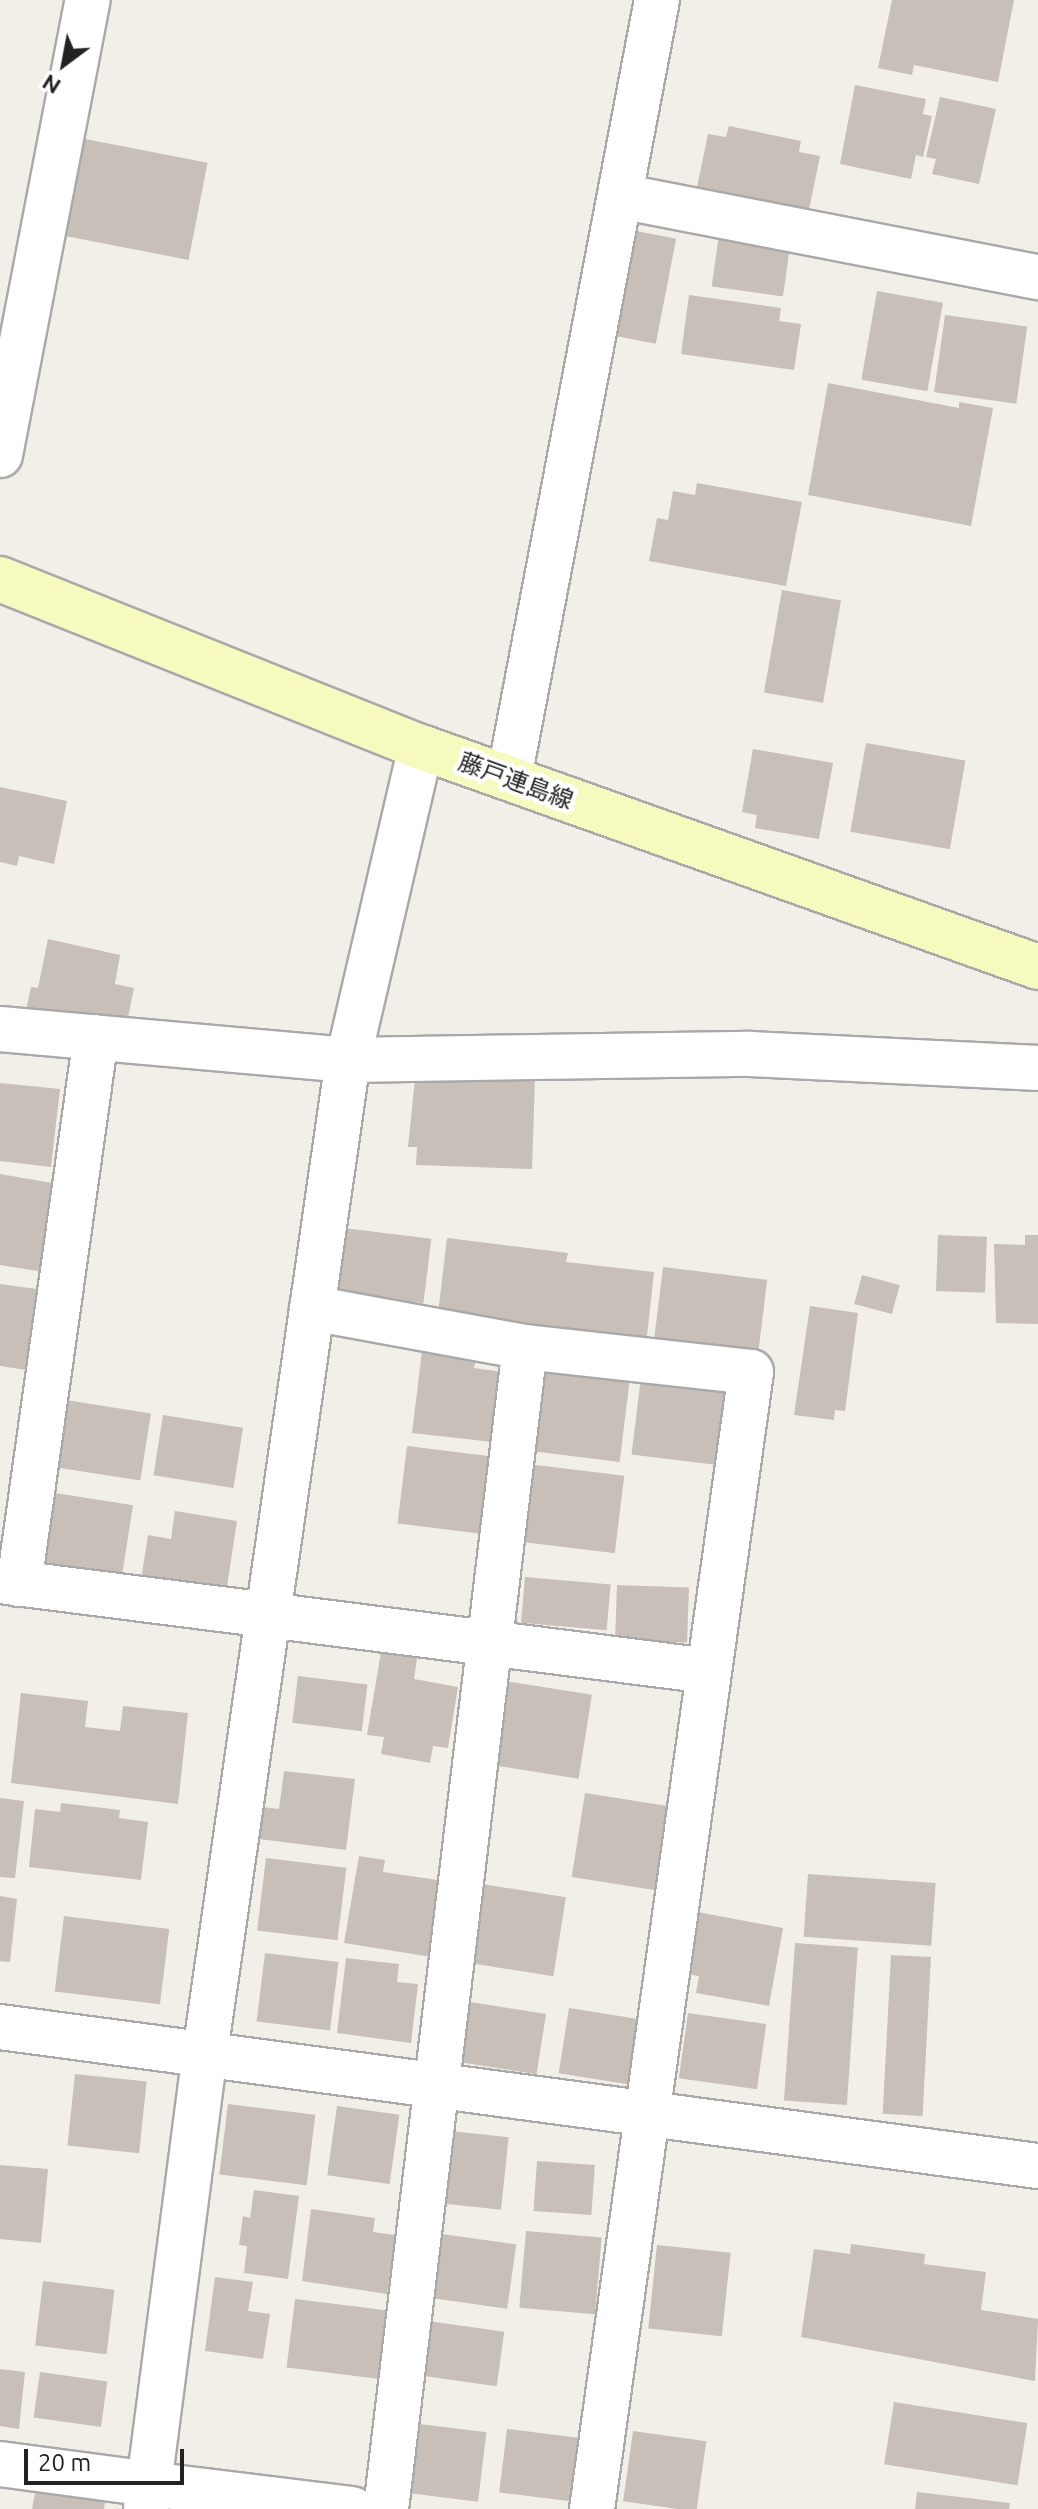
<!DOCTYPE html>
<meta charset="utf-8">
<style>
body{margin:0}
#map{position:relative;width:1038px;height:2509px;overflow:hidden;background:#f2efe9;font-family:Ubuntu,"Noto Sans JP",sans-serif}
div>[style]{position:absolute}
[style*='--x']{left:calc(var(--x)*1px);top:calc(var(--y)*1px);width:calc(var(--w)*1px);rotate:calc(var(--a)*1deg)}
.building>*{inset:0;background:#c7bfb8;transform-origin:0 0}
.roads{filter:drop-shadow(2px 0 #a9a9a9) drop-shadow(-2px 0 #a9a9a9) drop-shadow(0 2px #a9a9a9) drop-shadow(0 -2px #a9a9a9)}
.minor>*{height:44px;margin:-22px;padding:0 22px;transform-origin:22px;border-radius:22px;background:#fff}
.secondary>*{height:44px;margin:-22px;padding:0 22px;transform-origin:22px;border-radius:22px;background:#f7fabf}
span{translate:-50% -50%;white-space:nowrap;text-align:center;line-height:1.15;-webkit-text-stroke:8px #fff;paint-order:stroke}
.street-label{font-size:24px;color:#222}
.north{position:absolute;left:24px;top:24px;width:80px;height:80px;-webkit-text-stroke:6px #fff;paint-order:stroke;rotate:212deg;font-size:22px;font-weight:700;line-height:32px;text-align:center;color:#222}
.north::after{content:'';display:block;margin:auto;width:28px;height:36px;background:#222;clip-path:polygon(50% 0,100% 100%,50% 72%,0 100%)}
.scale{position:absolute;left:24px;top:2449px;width:160px;height:36px;box-sizing:border-box;border:4px solid #222;border-top:0;padding-left:10px;font-size:24px;line-height:28px;white-space:nowrap;color:#222;-webkit-text-stroke:6px #fff;paint-order:stroke}
</style>
<div id="map">
<div class="building">
<div style="clip-path:polygon(892px 0,1014px 0,998px 82px,914px 65px,912px 75px,878px 68px)"></div>
<div style="clip-path:polygon(855px 85px,926px 99px,923px 114px,932px 116px,923px 157px,916px 155px,911px 179px,840px 164px)"></div>
<div style="clip-path:polygon(940px 97px,996px 109px,979px 184px,932px 174px,936px 159px,926px 157px)"></div>
<div style="clip-path:polygon(729px 126px,801px 141px,799px 152px,820px 156px,809px 210px,697px 187px,708px 134px,726px 137px)"></div>
<div style="left:75px;top:137px;width:135px;height:99px;rotate:11deg"></div>
<div style="left:720px;top:227px;width:72px;height:60px;rotate:8deg"></div>
<div style="left:631px;top:230px;width:46px;height:107px;rotate:11deg"></div>
<div style="left:877px;top:291px;width:67px;height:90px;rotate:10deg"></div>
<div style="clip-path:polygon(689px 295px,781px 308px,779px 321px,801px 324px,794px 370px,681px 354px)"></div>
<div style="left:945px;top:315px;width:83px;height:78px;rotate:8deg"></div>
<div style="clip-path:polygon(828px 383px,959px 408px,959px 402px,993px 408px,971px 526px,808px 495px)"></div>
<div style="clip-path:polygon(697px 483px,802px 502px,786px 586px,649px 561px,657px 518px,668px 520px,673px 491px,695px 495px)"></div>
<div style="left:782px;top:590px;width:60px;height:104px;rotate:10deg"></div>
<div style="left:866px;top:743px;width:101px;height:90px;rotate:10deg"></div>
<div style="clip-path:polygon(753px 749px,833px 763px,819px 839px,755px 828px,757px 815px,742px 812px)"></div>
<div style="clip-path:polygon(0 787px,67px 801px,54px 864px,19px 856px,17px 866px,0 862px)"></div>
<div style="clip-path:polygon(48px 939px,120px 955px,115px 984px,134px 988px,125px 1032px,26px 1011px,31px 987px,38px 988px)"></div>
<div style="clip-path:polygon(451px 1077px,535px 1079px,532px 1169px,416px 1165px,417px 1147px,408px 1147px,415px 1079px)"></div>
<div style="clip-path:polygon(0 1083px,60px 1089px,51px 1167px,0 1161px)"></div>
<div style="clip-path:polygon(0 1174px,58px 1184px,44px 1272px,0 1265px)"></div>
<div style="left:344px;top:1228px;width:88px;height:65px;rotate:7deg"></div>
<div style="left:938px;top:1235px;width:49px;height:56px;rotate:2deg"></div>
<div style="clip-path:polygon(1025px 1235px,1038px 1235px,1038px 1324px,996px 1323px,994px 1244px,1025px 1245px)"></div>
<div style="clip-path:polygon(447px 1238px,568px 1253px,566px 1262px,654px 1272px,646px 1345px,437px 1322px)"></div>
<div style="left:663px;top:1267px;width:105px;height:78px;rotate:7deg"></div>
<div style="left:862px;top:1275px;width:39px;height:30px;rotate:15deg"></div>
<div style="clip-path:polygon(0 1284px,44px 1290px,33px 1371px,0 1366px)"></div>
<div style="clip-path:polygon(810px 1306px,858px 1313px,845px 1411px,835px 1410px,834px 1420px,794px 1415px)"></div>
<div style="clip-path:polygon(422px 1351px,476px 1358px,474px 1368px,510px 1373px,502px 1443px,412px 1433px)"></div>
<div style="left:545px;top:1356px;width:87px;height:96px;rotate:7deg"></div>
<div style="left:641px;top:1377px;width:88px;height:78px;rotate:7deg"></div>
<div style="left:66px;top:1400px;width:86px;height:68px;rotate:9deg"></div>
<div style="left:163px;top:1415px;width:81px;height:61px;rotate:9deg"></div>
<div style="left:407px;top:1446px;width:82px;height:78px;rotate:7deg"></div>
<div style="left:528px;top:1464px;width:97px;height:78px;rotate:7deg"></div>
<div style="left:55px;top:1493px;width:79px;height:75px;rotate:9deg"></div>
<div style="clip-path:polygon(175px 1511px,237px 1521px,226px 1593px,141px 1580px,148px 1535px,171px 1539px)"></div>
<div style="left:525px;top:1577px;width:86px;height:46px;rotate:5deg"></div>
<div style="left:617px;top:1585px;width:72px;height:55px;rotate:2deg"></div>
<div style="clip-path:polygon(381px 1652px,417px 1658px,414px 1679px,458px 1687px,448px 1748px,433px 1746px,430px 1763px,381px 1754px,384px 1737px,367px 1735px)"></div>
<div style="left:298px;top:1676px;width:70px;height:47px;rotate:7deg"></div>
<div style="left:505px;top:1681px;width:88px;height:85px;rotate:9deg"></div>
<div style="clip-path:polygon(21px 1693px,88px 1701px,85px 1727px,120px 1731px,123px 1706px,188px 1713px,178px 1804px,11px 1783px)"></div>
<div style="clip-path:polygon(284px 1771px,355px 1779px,346px 1850px,259px 1839px,263px 1807px,279px 1809px)"></div>
<div style="left:585px;top:1793px;width:85px;height:85px;rotate:9deg"></div>
<div style="clip-path:polygon(0 1798px,24px 1801px,15px 1878px,0 1877px)"></div>
<div style="clip-path:polygon(61px 1803px,120px 1810px,119px 1818px,148px 1822px,141px 1880px,29px 1867px,35px 1809px,60px 1812px)"></div>
<div style="clip-path:polygon(359px 1856px,385px 1860px,383px 1872px,444px 1881px,432px 1957px,344px 1943px)"></div>
<div style="left:266px;top:1858px;width:81px;height:73px;rotate:7deg"></div>
<div style="left:808px;top:1874px;width:128px;height:63px;rotate:4deg"></div>
<div style="left:476px;top:1883px;width:91px;height:80px;rotate:9deg"></div>
<div style="clip-path:polygon(0 1896px,17px 1899px,10px 1962px,0 1961px)"></div>
<div style="clip-path:polygon(698px 1912px,783px 1928px,769px 2006px,696px 1993px,699px 1976px,687px 1974px)"></div>
<div style="left:64px;top:1916px;width:106px;height:76px;rotate:7deg"></div>
<div style="left:795px;top:1943px;width:63px;height:158px;rotate:4deg"></div>
<div style="left:265px;top:1953px;width:74px;height:69px;rotate:7deg"></div>
<div style="left:891px;top:1955px;width:40px;height:159px;rotate:3deg"></div>
<div style="clip-path:polygon(346px 1958px,399px 1964px,397px 1982px,418px 1984px,411px 2043px,337px 2033px)"></div>
<div style="left:470px;top:2002px;width:77px;height:61px;rotate:9deg"></div>
<div style="left:569px;top:2008px;width:70px;height:66px;rotate:9deg"></div>
<div style="left:688px;top:2013px;width:79px;height:66px;rotate:8deg"></div>
<div style="left:75px;top:2074px;width:72px;height:72px;rotate:6deg"></div>
<div style="left:228px;top:2104px;width:88px;height:71px;rotate:7deg"></div>
<div style="left:337px;top:2106px;width:63px;height:70px;rotate:8deg"></div>
<div style="left:450px;top:2131px;width:59px;height:73px;rotate:6deg"></div>
<div style="left:537px;top:2161px;width:58px;height:50px;rotate:4deg"></div>
<div style="clip-path:polygon(0 2165px,48px 2169px,41px 2243px,0 2239px)"></div>
<div style="clip-path:polygon(254px 2190px,299px 2196px,288px 2279px,244px 2273px,247px 2246px,239px 2245px,243px 2216px,250px 2218px)"></div>
<div style="clip-path:polygon(311px 2209px,375px 2218px,373px 2232px,395px 2235px,387px 2294px,302px 2281px)"></div>
<div style="left:526px;top:2231px;width:76px;height:77px;rotate:5deg"></div>
<div style="left:435px;top:2233px;width:82px;height:65px;rotate:8deg"></div>
<div style="clip-path:polygon(851px 2244px,925px 2254px,924px 2264px,986px 2272px,981px 2310px,1038px 2319px,1035px 2381px,801px 2337px,814px 2249px,850px 2254px)"></div>
<div style="left:657px;top:2245px;width:74px;height:84px;rotate:6deg"></div>
<div style="clip-path:polygon(215px 2277px,253px 2282px,248px 2311px,270px 2314px,263px 2359px,205px 2351px)"></div>
<div style="left:43px;top:2281px;width:72px;height:65px;rotate:7deg"></div>
<div style="left:295px;top:2299px;width:92px;height:69px;rotate:7deg"></div>
<div style="left:428px;top:2321px;width:77px;height:55px;rotate:8deg"></div>
<div style="clip-path:polygon(0 2369px,25px 2372px,19px 2429px,0 2426px)"></div>
<div style="left:40px;top:2372px;width:68px;height:46px;rotate:8deg"></div>
<div style="left:894px;top:2402px;width:135px;height:63px;rotate:9deg"></div>
<div style="left:420px;top:2424px;width:67px;height:70px;rotate:7deg"></div>
<div style="left:507px;top:2429px;width:74px;height:64px;rotate:7deg"></div>
<div style="left:633px;top:2431px;width:74px;height:71px;rotate:8deg"></div>
<div style="clip-path:polygon(917px 2492px,1010px 2503px,1009px 2509px,915px 2509px)"></div>
<div style="clip-path:polygon(35px 2493px,105px 2502px,104px 2509px,32px 2509px)"></div>
</div>
<div class="roads">
<div class="minor">
<div style="--x:620;--y:196;--w:426;--a:11"></div>
<div style="--x:0;--y:455;--w:463;--a:-79.1"></div>
<div style="--x:509;--y:778;--w:792;--a:-79.23"></div>
<div style="--x:0;--y:1029;--w:349;--a:5.1"></div>
<div style="--x:348;--y:1060;--w:403;--a:-0.9"></div>
<div style="--x:751;--y:1054;--w:287;--a:2.8"></div>
<div style="--x:312;--y:1308;--w:217;--a:10.4"></div>
<div style="--x:525;--y:1347;--w:227;--a:6.3"></div>
<div style="--x:751;--y:1372;--w:1148;--a:97.96"></div>
<div style="--x:0;--y:1581;--w:714;--a:7.24"></div>
<div style="--x:19;--y:1584;--w:552;--a:-81.99"></div>
<div style="--x:0;--y:2027;--w:1047;--a:7.63"></div>
<div style="--x:0;--y:2464;--w:150;--a:7.6"></div>
<div style="--x:149;--y:2484;--w:25;--a:97"></div>
<div style="--x:352;--y:2509;--w:205;--a:-173"></div>
<div style="--x:149;--y:2484;--w:435;--a:-82.6"></div>
<div style="--x:205;--y:2053;--w:1003;--a:-81.81"></div>
<div style="--x:348;--y:1060;--w:321;--a:-76.9"></div>
<div style="--x:386;--y:2509;--w:1170;--a:-83.18"></div>
</div>
<div class="secondary">
<div style="--x:0;--y:579;--w:453;--a:21.8"></div>
<div style="--x:421;--y:747;--w:655;--a:19.62"></div>
</div>
</div>
<div class="street-label">
<span style="left:516px;top:781px;rotate:20deg">藤戸連島線</span>
</div>
<div class="north">N</div>
<div class="scale">20 m</div>
</div>
